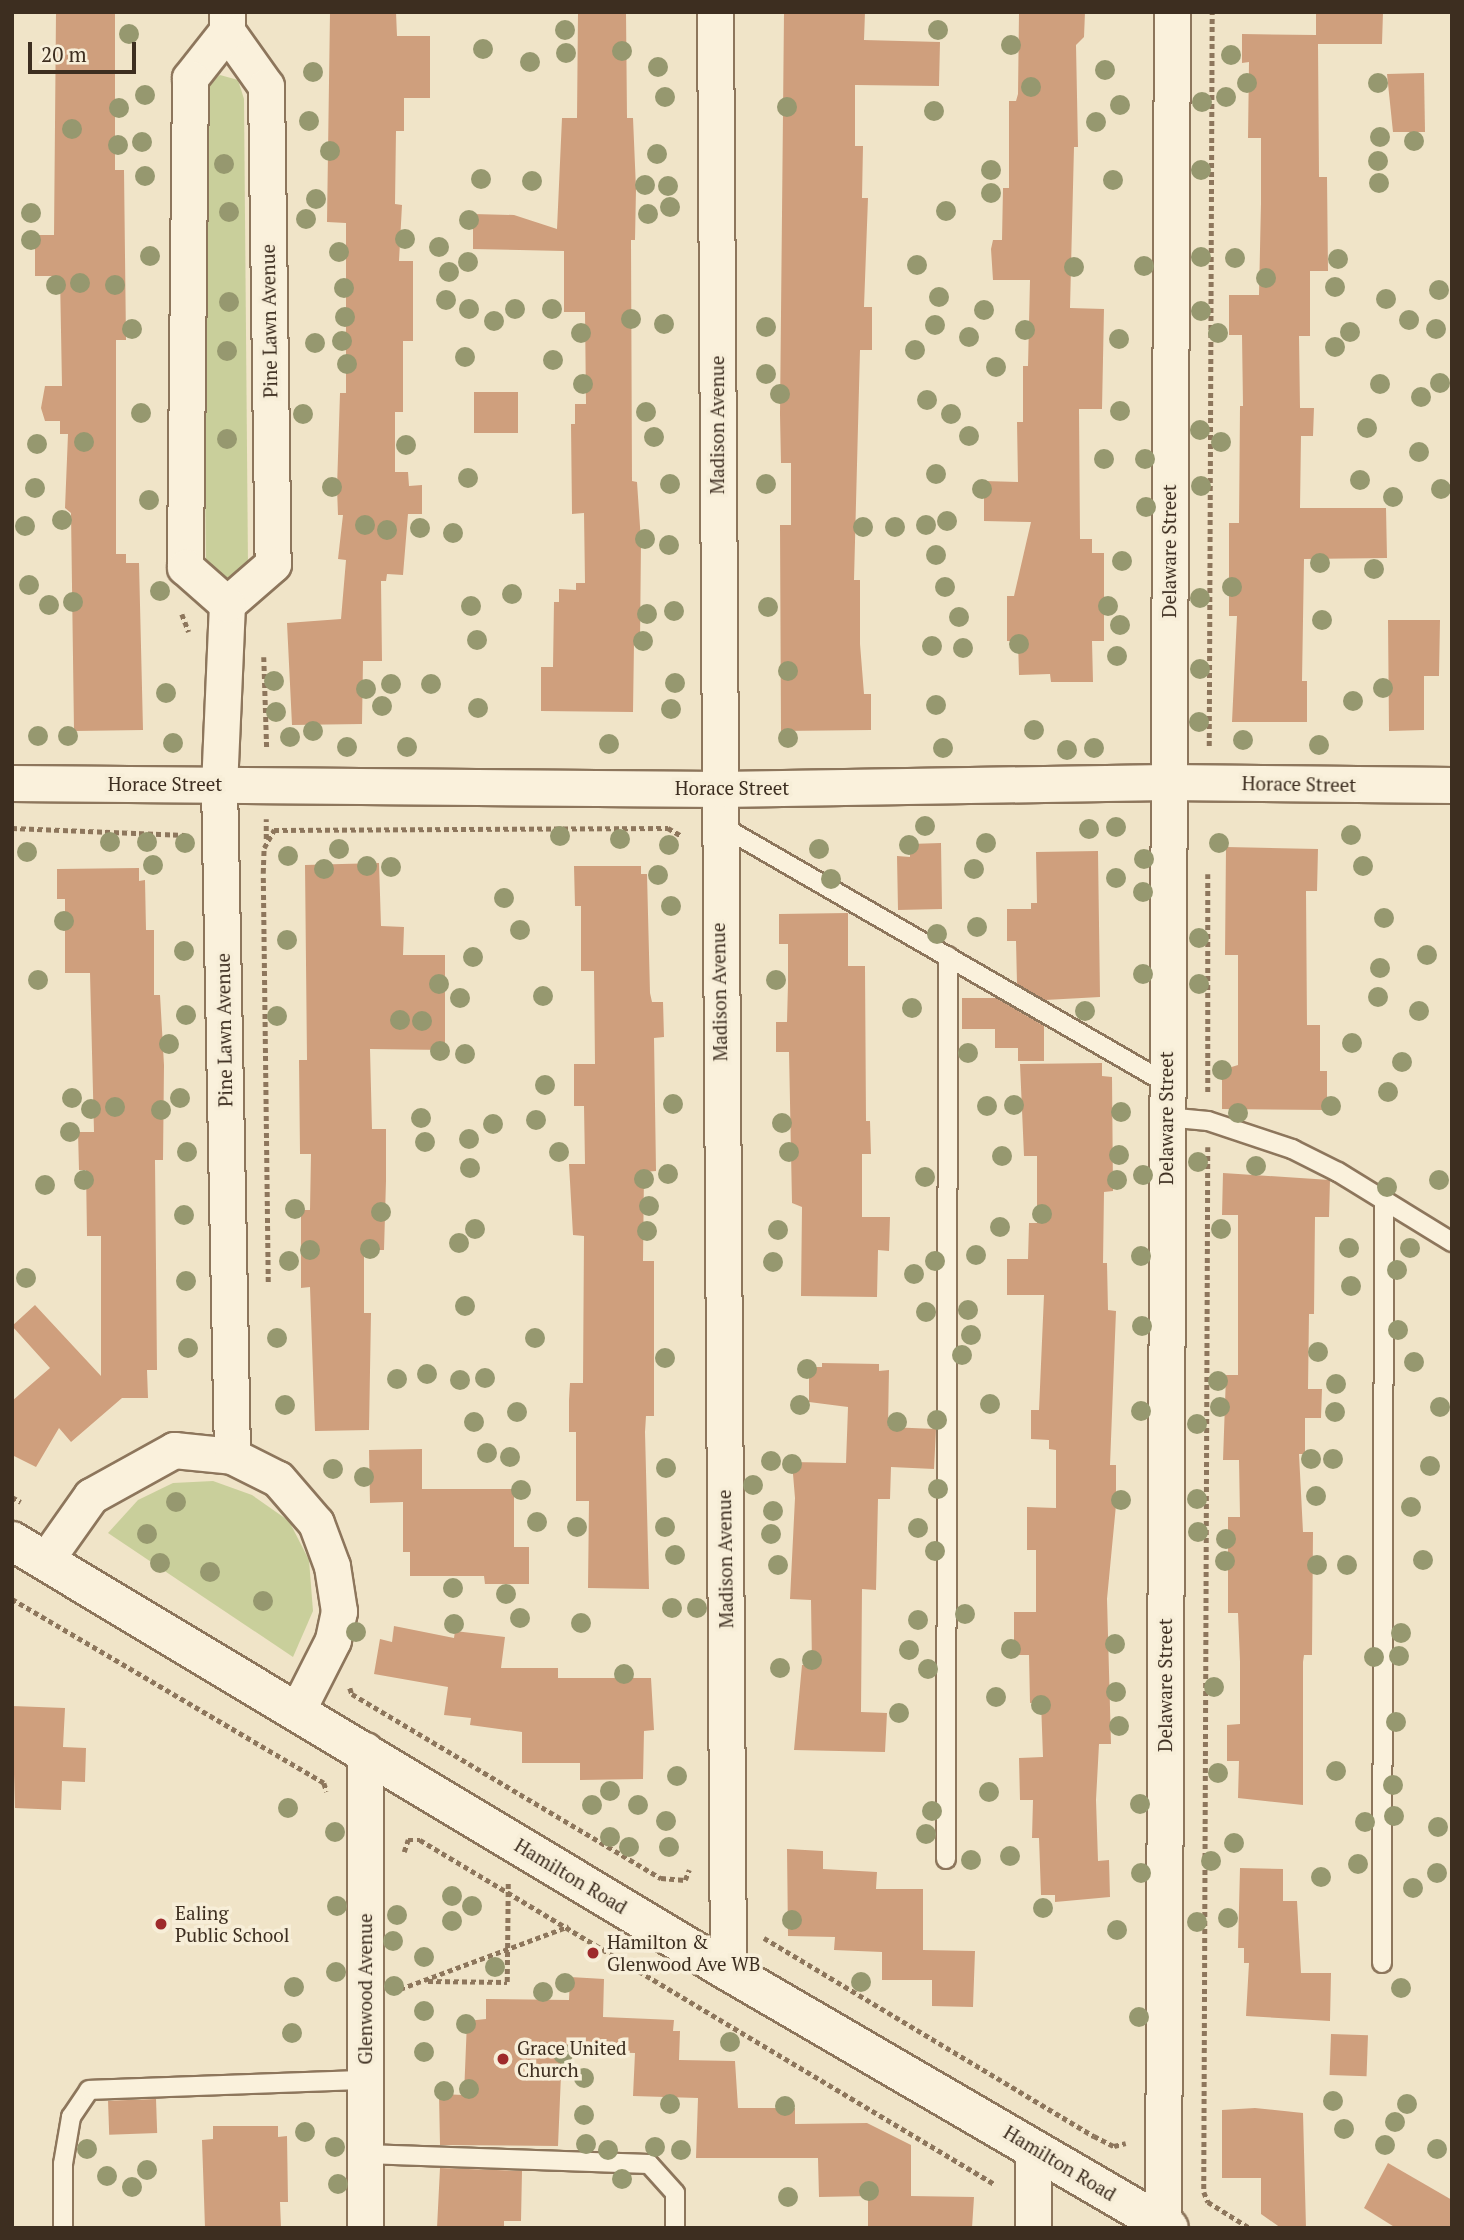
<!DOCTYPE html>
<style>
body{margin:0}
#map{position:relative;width:1464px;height:2240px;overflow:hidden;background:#f0e4c8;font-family:"PT Serif",serif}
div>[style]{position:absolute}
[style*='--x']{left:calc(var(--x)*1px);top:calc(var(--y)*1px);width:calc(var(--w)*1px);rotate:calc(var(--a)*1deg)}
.green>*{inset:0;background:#c9cf9b}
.building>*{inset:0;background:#cf9f7d;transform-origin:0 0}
.path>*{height:4.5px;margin-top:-2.25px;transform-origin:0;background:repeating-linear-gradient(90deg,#8d765c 0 5px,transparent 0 8.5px)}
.roads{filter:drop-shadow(2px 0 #8d765c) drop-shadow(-2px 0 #8d765c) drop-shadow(0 2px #8d765c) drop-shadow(0 -2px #8d765c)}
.lane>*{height:18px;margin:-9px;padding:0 9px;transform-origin:9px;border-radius:9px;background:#faf1dc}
.street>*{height:35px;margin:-17.5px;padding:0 17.5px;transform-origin:17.5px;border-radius:17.5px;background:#faf1dc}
.secondary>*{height:38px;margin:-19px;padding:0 19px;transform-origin:19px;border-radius:19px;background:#faf1dc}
.trees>*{width:20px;height:20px;margin:-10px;border-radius:50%;background:#96986f}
.dots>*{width:19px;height:19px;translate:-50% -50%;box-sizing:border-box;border:4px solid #f7eed8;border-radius:50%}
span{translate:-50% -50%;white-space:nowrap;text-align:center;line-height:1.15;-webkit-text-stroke:7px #f7eed8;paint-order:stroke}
.street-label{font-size:19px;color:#3d2e20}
.poi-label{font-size:19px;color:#3d2e20}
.left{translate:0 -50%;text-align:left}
.frame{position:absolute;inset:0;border:14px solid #3d2e20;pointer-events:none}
.scale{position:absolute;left:28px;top:42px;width:108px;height:32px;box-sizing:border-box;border:4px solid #3d2e20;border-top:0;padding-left:9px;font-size:21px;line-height:24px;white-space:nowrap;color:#3d2e20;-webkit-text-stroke:5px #f7eed8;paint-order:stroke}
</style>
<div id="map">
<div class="green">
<div style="clip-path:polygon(220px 75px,238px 80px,244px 99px,248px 567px,230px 578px,219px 577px,206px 565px,201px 111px,205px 86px)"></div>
<div style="clip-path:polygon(213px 1481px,252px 1495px,289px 1521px,309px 1560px,313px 1611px,293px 1657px,108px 1533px,138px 1500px,173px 1483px)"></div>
</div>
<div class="building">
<div style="clip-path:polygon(56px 12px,115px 12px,115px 170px,124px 170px,126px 340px,116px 340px,116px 554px,126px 554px,126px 563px,139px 563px,143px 730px,74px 731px,71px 513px,65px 508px,68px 434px,60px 434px,60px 421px,45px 421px,41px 408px,45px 386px,62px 386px,60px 276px,35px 276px,35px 235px,54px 235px)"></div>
<div style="clip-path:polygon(330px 12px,396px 12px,397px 36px,430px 36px,430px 98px,404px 98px,404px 131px,396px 131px,395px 204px,402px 205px,399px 261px,413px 261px,413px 341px,403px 341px,403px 412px,395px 412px,395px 472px,408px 472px,409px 486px,422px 485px,422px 514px,408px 514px,403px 575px,387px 574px,386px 581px,381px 581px,382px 661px,363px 661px,362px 724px,292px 725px,287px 623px,341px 619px,346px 560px,338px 559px,343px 515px,338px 515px,337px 488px,340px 393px,346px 393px,346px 223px,327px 222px)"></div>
<div style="clip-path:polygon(578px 12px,626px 12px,627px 118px,633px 118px,636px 189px,635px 240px,631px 240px,632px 481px,637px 482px,641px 541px,640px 643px,634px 643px,633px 712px,541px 711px,541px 667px,553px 667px,554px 602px,559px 602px,559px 589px,576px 590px,576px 583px,585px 583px,584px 513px,572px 514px,571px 424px,575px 424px,575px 404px,586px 404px,585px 312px,564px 312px,564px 251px,473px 249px,473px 214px,514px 215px,557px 229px,562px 118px,577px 118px)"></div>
<div style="clip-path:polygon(784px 12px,865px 12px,864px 40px,940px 42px,939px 86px,855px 85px,855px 146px,863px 146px,862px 198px,868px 198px,864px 307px,872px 307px,872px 350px,860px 350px,854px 580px,860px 580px,860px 644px,864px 694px,871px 694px,871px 730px,781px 731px,780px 525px,791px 525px,791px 463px,781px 463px,780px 415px)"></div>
<div style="clip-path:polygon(1019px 12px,1085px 12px,1084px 37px,1076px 45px,1078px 147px,1074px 147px,1070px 308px,1104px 309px,1102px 409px,1079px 409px,1080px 539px,1092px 539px,1092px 553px,1104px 553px,1104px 641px,1092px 641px,1093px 682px,1051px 682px,1050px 674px,1019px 675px,1018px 641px,1007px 641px,1007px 596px,1014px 596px,1031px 522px,984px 521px,984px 481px,1018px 482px,1017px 422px,1023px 422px,1023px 366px,1028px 366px,1030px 280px,993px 280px,991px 249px,993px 240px,1002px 240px,1003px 188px,1009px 188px,1009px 101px,1016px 101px,1018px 94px)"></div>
<div style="clip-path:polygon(1316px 12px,1383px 12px,1382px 44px,1318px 44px,1319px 177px,1327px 177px,1328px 271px,1310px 271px,1310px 336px,1299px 336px,1300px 408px,1314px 408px,1313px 436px,1301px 436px,1300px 508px,1386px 508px,1387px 558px,1304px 559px,1302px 681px,1307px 681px,1307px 722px,1232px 722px,1237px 616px,1229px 616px,1229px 523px,1239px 523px,1240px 406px,1243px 406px,1242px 335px,1229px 335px,1229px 295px,1259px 295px,1261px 203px,1261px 138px,1248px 138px,1249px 62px,1242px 63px,1242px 34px,1316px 35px)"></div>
<div style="clip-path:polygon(1424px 73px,1425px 132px,1393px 132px,1387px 74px)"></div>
<div style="left:474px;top:392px;width:44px;height:41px"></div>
<div style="clip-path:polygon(1388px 620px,1440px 620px,1439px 676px,1424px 676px,1424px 730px,1389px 731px)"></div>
<div style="clip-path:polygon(941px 843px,942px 909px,898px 910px,897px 856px,910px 857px,910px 844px)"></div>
<div style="clip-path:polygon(1226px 847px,1318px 849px,1317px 891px,1306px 891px,1307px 1025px,1320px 1025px,1320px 1071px,1327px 1071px,1327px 1110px,1222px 1109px,1222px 1070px,1238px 1065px,1238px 955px,1225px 955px)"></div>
<div style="clip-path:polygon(1098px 851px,1100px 997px,1045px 1000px,1017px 984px,1016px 941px,1007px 941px,1007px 909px,1031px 909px,1031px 903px,1037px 903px,1036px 852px)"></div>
<div style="clip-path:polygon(379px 863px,381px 926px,404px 927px,403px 955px,445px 955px,445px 1050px,370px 1049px,372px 1129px,386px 1129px,386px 1181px,384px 1250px,364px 1250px,364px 1313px,371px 1313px,369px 1430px,315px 1431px,310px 1287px,301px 1288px,301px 1210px,310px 1210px,311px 1154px,300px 1154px,299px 1060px,307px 1060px,305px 865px)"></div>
<div style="clip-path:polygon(574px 866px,641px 866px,641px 874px,647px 874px,650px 993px,652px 1002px,663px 1002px,664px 1037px,654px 1038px,656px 1171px,644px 1172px,643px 1261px,654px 1261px,654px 1416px,646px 1416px,645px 1432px,649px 1589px,588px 1588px,589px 1501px,576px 1501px,576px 1432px,569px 1432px,569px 1400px,570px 1383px,583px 1383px,584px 1236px,573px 1235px,569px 1164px,585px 1164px,584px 1106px,574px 1106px,574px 1064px,595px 1064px,594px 971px,581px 971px,581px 906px,575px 906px)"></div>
<div style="clip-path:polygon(139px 868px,139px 881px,145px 880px,146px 930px,154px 930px,154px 995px,160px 995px,164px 1065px,163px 1160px,155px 1160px,157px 1370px,147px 1370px,148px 1398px,122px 1398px,71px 1442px,59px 1428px,36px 1467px,12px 1455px,12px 1401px,50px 1368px,12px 1326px,35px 1305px,101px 1376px,101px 1236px,87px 1236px,86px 1170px,79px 1170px,78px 1132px,94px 1132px,90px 973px,65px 973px,65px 899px,57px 899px,57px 869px)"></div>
<div style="clip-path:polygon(848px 913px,848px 966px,865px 966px,866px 1121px,870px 1121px,871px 1154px,862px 1154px,862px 1217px,890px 1217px,889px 1251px,878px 1250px,877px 1297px,801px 1296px,802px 1207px,792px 1203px,789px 1052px,776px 1052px,776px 1022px,787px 1022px,788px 984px,788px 944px,779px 944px,779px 914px)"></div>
<div style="clip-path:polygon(962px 998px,996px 998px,1044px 1026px,1044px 1061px,1018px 1061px,1018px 1048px,995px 1048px,995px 1029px,962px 1029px)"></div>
<div style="clip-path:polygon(1102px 1063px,1102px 1076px,1112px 1077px,1113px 1191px,1104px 1192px,1103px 1263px,1107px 1263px,1108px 1310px,1116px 1311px,1110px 1465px,1116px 1465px,1116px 1505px,1107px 1599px,1111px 1744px,1099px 1744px,1096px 1800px,1098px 1861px,1109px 1860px,1110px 1897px,1055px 1902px,1055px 1895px,1041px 1895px,1039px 1838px,1032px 1838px,1033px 1800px,1020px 1800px,1019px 1758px,1043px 1757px,1041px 1702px,1030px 1703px,1029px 1655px,1014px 1655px,1014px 1612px,1036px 1612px,1036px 1550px,1027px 1550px,1027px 1507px,1056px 1508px,1056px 1450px,1049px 1449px,1049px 1440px,1031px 1439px,1031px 1410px,1039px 1410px,1044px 1295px,1007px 1295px,1007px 1259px,1028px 1259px,1029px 1223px,1037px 1223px,1037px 1156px,1024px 1156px,1020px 1064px)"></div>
<div style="clip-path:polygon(1223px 1173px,1330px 1180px,1329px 1217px,1315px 1217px,1314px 1314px,1309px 1314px,1308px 1389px,1322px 1389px,1321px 1418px,1305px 1418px,1305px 1454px,1299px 1454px,1303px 1532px,1313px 1532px,1312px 1655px,1304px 1655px,1303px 1662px,1303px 1805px,1238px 1798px,1239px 1761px,1227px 1761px,1227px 1725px,1240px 1724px,1240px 1662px,1238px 1613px,1228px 1613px,1228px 1517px,1240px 1517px,1239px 1460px,1223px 1460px,1226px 1375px,1238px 1375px,1238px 1215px,1222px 1215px)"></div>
<div style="clip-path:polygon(822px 1363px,879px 1364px,879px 1371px,889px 1370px,888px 1427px,936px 1429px,934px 1469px,891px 1467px,890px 1499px,878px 1499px,876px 1590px,862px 1589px,861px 1712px,887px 1713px,885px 1752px,794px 1750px,802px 1665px,812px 1665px,811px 1600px,790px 1599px,795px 1498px,792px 1462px,846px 1463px,848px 1407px,809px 1402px,809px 1367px,822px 1367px)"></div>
<div style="clip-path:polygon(422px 1449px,422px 1489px,514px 1489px,514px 1547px,529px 1547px,529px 1584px,485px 1584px,484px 1576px,410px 1576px,410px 1552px,403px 1552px,403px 1502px,370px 1503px,369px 1450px)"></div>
<div style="clip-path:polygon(394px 1626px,454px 1638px,455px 1631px,505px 1637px,501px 1668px,558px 1668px,558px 1678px,651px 1678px,654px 1730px,644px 1731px,643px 1779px,580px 1780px,580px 1763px,522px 1763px,522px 1732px,470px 1725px,471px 1718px,444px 1715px,448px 1687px,374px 1674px,380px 1639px,392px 1642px)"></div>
<div style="clip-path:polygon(12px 1706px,65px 1708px,63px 1747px,86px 1748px,85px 1782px,62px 1781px,61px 1810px,15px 1808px)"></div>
<div style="clip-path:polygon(787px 1849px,823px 1851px,823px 1869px,877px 1872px,876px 1889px,923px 1889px,923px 1950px,975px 1951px,973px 2007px,932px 2006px,932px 1980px,882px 1980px,882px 1952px,834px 1950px,835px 1937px,788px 1936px)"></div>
<div style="clip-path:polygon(1240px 1868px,1283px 1869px,1283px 1901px,1297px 1901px,1301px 1973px,1331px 1973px,1330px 2021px,1246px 2016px,1249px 1963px,1244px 1963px,1244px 1948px,1238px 1948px)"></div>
<div style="clip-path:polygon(570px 1977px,604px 1979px,603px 2017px,674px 2020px,673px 2031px,680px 2031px,679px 2060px,735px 2061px,738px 2108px,795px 2108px,795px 2124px,867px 2123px,911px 2145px,911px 2196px,974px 2197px,972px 2228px,868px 2228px,868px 2196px,819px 2197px,818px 2158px,696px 2158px,698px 2098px,633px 2096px,635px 2053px,562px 2051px,558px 2146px,440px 2145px,439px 2094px,464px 2095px,467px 2021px,486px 2019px,486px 1999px,569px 2000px)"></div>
<div style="left:1331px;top:2034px;width:37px;height:41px;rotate:2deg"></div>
<div style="left:156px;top:2099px;width:34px;height:48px;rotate:88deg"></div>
<div style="clip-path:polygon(1255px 2108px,1303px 2113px,1306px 2228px,1281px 2228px,1261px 2214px,1261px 2178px,1222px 2178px,1222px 2110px)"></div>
<div style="clip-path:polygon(213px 2126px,278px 2126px,278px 2137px,287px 2136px,288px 2202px,280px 2202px,281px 2228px,205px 2228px,202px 2140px,213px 2139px)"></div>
<div style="clip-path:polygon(1388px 2163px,1452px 2200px,1452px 2228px,1396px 2228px,1364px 2208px)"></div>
<div style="clip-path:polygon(440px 2168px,522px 2171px,521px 2221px,504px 2221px,504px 2228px,437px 2228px)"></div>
</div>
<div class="path">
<div style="--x:182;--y:614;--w:19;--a:69"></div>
<div style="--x:264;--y:657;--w:93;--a:88.2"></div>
<div style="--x:1209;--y:746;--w:734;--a:-89.77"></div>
<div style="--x:12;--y:828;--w:173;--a:2.3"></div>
<div style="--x:266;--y:839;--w:20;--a:-90"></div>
<div style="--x:1208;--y:874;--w:219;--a:90"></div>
<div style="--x:1208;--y:1147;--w:1045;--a:90.22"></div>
<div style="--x:1204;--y:2192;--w:11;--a:68"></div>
<div style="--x:1208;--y:2202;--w:49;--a:31.8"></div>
<div style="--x:268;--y:1282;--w:409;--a:-90.7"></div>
<div style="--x:263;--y:873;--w:25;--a:-88"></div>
<div style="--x:264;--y:848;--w:21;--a:-61"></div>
<div style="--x:274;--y:830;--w:394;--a:-0.3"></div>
<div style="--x:668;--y:828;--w:14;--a:30"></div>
<div style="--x:12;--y:1497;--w:10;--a:29"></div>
<div style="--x:12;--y:1599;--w:362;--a:30.5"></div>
<div style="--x:324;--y:1783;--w:9;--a:72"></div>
<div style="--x:350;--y:1688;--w:6;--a:72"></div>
<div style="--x:352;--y:1694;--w:360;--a:30.8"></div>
<div style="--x:661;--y:1878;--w:24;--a:5"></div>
<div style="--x:685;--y:1880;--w:11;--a:-68"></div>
<div style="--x:404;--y:1852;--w:13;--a:-72"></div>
<div style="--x:408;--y:1840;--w:12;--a:0"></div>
<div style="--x:420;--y:1840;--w:671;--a:30.92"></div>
<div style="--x:764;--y:1938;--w:385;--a:31"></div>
<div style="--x:1094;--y:2136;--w:22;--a:27"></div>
<div style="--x:1114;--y:2146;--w:12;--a:-14"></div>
<div style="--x:428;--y:1981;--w:79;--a:0.7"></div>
<div style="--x:507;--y:1982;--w:101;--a:-89.4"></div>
<div style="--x:400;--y:1989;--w:180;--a:-20.4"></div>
</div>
<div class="roads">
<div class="lane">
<div style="--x:718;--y:824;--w:517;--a:30.03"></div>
<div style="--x:1166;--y:1117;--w:42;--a:5.4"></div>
<div style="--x:1208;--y:1121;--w:89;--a:18.4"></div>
<div style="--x:1292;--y:1149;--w:51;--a:26.6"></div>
<div style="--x:1338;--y:1172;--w:134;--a:31.6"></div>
<div style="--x:946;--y:1859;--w:903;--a:-89.87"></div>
<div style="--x:1382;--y:1963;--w:763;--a:-89.85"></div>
<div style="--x:365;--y:2154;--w:284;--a:2"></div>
<div style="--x:649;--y:2164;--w:39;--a:48"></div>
<div style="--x:675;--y:2193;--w:35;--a:90"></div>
<div style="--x:63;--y:2228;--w:64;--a:-90"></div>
<div style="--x:63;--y:2164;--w:48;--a:-80.3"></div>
<div style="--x:71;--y:2117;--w:32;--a:-56"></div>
<div style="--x:89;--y:2090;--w:276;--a:-2.1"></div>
</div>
<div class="street">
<div style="--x:227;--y:12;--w:19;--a:90"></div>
<div style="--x:227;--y:31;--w:67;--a:54.7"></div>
<div style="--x:266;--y:86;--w:478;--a:89.2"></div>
<div style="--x:273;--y:564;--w:61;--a:139"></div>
<div style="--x:227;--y:604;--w:180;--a:92.5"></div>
<div style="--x:219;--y:784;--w:672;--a:88.89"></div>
<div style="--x:715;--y:12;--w:1959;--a:89.62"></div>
<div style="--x:227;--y:31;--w:60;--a:128.2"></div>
<div style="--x:190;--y:78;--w:489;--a:90.6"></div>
<div style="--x:185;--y:567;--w:56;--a:41.4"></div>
<div style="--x:12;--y:783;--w:708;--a:0.49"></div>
<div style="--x:720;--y:789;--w:447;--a:-0.9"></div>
<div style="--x:1167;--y:782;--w:285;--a:0.6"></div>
<div style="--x:45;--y:1561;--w:80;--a:-54.7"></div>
<div style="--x:91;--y:1496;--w:95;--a:-29"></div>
<div style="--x:174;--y:1450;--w:58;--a:5.9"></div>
<div style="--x:232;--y:1456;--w:51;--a:26.6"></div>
<div style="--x:278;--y:1479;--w:58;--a:49.2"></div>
<div style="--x:316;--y:1523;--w:46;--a:69.6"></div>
<div style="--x:332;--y:1566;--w:46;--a:81.2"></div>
<div style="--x:339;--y:1611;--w:30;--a:102"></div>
<div style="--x:333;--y:1640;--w:80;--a:116.9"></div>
<div style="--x:365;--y:1750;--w:478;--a:90"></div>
<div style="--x:1163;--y:2224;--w:2212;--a:-89.77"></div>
<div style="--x:1033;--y:2228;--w:81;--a:-90"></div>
</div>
<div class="secondary">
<div style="--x:12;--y:1541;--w:835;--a:30.99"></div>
<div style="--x:728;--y:1971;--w:510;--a:30.23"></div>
</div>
</div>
<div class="trees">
<div style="left:565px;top:30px"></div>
<div style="left:938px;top:30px"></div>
<div style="left:129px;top:34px"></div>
<div style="left:1011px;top:45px"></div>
<div style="left:483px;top:49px"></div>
<div style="left:622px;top:51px"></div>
<div style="left:566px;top:53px"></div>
<div style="left:1231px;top:55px"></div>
<div style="left:530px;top:62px"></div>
<div style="left:658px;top:67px"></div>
<div style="left:1105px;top:70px"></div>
<div style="left:313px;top:72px"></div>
<div style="left:1247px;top:83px"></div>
<div style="left:1378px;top:83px"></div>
<div style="left:1031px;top:87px"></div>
<div style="left:145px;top:95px"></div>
<div style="left:665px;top:97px"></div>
<div style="left:1226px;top:97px"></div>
<div style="left:1202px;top:102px"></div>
<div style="left:1120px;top:105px"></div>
<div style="left:787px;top:107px"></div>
<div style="left:119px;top:108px"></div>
<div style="left:934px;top:111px"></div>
<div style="left:309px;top:121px"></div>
<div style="left:1096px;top:122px"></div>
<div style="left:72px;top:129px"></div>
<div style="left:1380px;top:137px"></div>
<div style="left:1414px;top:141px"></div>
<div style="left:142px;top:142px"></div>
<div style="left:118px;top:145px"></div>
<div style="left:330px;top:151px"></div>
<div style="left:657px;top:154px"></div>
<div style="left:1378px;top:161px"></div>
<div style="left:224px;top:164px"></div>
<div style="left:991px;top:170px"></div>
<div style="left:1201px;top:170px"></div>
<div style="left:145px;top:176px"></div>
<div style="left:481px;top:179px"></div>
<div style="left:1113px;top:180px"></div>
<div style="left:532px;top:181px"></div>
<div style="left:1379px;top:183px"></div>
<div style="left:645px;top:185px"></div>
<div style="left:668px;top:186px"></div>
<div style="left:991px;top:193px"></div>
<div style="left:316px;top:199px"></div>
<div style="left:670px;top:207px"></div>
<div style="left:946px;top:211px"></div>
<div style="left:229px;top:212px"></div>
<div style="left:31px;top:213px"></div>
<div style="left:648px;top:214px"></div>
<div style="left:306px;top:219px"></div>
<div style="left:469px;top:220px"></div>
<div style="left:405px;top:239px"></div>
<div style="left:31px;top:240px"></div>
<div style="left:439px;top:247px"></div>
<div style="left:339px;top:252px"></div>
<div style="left:150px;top:256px"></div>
<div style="left:1201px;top:257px"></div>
<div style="left:1235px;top:258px"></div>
<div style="left:1338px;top:259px"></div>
<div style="left:468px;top:262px"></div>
<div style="left:917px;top:265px"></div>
<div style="left:1144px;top:266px"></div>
<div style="left:1074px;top:267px"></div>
<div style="left:449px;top:272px"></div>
<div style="left:1266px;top:278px"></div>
<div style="left:80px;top:283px"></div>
<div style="left:56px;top:285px"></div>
<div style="left:115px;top:285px"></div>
<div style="left:1335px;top:287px"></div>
<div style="left:344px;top:288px"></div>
<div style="left:1439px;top:290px"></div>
<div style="left:939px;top:297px"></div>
<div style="left:1386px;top:299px"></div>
<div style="left:446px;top:300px"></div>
<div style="left:229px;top:302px"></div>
<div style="left:469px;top:309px"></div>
<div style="left:515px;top:309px"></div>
<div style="left:552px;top:309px"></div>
<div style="left:984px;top:310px"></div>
<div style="left:1201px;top:311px"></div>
<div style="left:345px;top:317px"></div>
<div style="left:631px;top:319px"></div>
<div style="left:1409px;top:320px"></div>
<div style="left:494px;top:321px"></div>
<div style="left:664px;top:324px"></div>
<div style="left:935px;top:325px"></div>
<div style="left:766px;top:327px"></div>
<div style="left:132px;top:329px"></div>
<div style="left:1436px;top:329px"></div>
<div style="left:1025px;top:330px"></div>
<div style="left:1350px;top:332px"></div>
<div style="left:581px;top:333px"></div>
<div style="left:1218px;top:333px"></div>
<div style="left:969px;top:337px"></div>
<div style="left:1119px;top:339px"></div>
<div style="left:342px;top:341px"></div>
<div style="left:315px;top:343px"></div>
<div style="left:1335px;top:347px"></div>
<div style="left:915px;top:350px"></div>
<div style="left:227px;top:351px"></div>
<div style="left:465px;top:357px"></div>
<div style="left:553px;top:360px"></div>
<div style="left:347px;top:364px"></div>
<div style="left:996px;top:367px"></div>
<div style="left:766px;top:374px"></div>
<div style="left:1440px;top:383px"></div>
<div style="left:583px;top:384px"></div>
<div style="left:1380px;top:384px"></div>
<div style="left:780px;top:394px"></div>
<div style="left:1421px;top:397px"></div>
<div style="left:927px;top:400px"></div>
<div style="left:1120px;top:411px"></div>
<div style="left:646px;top:412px"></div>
<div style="left:141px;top:413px"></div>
<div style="left:303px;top:414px"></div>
<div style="left:951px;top:414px"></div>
<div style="left:1367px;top:428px"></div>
<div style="left:1200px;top:430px"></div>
<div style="left:969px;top:436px"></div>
<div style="left:654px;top:437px"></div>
<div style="left:227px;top:439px"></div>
<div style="left:84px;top:442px"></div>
<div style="left:1221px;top:442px"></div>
<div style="left:37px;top:444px"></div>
<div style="left:406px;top:445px"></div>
<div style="left:1419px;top:452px"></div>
<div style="left:1104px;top:459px"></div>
<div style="left:1145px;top:459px"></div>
<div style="left:936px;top:474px"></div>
<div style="left:468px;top:478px"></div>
<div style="left:1360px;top:480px"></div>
<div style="left:670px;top:484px"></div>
<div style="left:766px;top:484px"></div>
<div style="left:1201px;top:486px"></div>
<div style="left:332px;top:487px"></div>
<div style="left:35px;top:488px"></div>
<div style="left:982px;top:489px"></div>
<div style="left:1441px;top:489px"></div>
<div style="left:1393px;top:497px"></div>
<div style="left:149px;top:500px"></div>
<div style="left:1146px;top:507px"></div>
<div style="left:62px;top:520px"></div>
<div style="left:947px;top:521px"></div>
<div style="left:365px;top:525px"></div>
<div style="left:926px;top:525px"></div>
<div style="left:25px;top:526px"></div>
<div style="left:863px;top:527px"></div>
<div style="left:895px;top:527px"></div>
<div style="left:420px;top:528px"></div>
<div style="left:387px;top:530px"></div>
<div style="left:453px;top:533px"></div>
<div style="left:645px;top:539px"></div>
<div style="left:669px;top:545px"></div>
<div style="left:936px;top:555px"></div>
<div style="left:1122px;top:561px"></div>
<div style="left:1320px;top:563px"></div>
<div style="left:1374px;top:569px"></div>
<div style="left:29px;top:585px"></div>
<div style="left:945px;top:587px"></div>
<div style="left:1232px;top:587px"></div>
<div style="left:160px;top:591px"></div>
<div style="left:512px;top:594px"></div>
<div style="left:1200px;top:598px"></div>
<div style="left:73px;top:602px"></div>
<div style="left:49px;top:605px"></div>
<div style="left:471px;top:606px"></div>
<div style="left:1108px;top:606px"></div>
<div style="left:768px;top:607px"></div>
<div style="left:674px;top:611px"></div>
<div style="left:647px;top:614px"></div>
<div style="left:959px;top:617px"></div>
<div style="left:1322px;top:620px"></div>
<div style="left:1120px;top:625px"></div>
<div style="left:477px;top:640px"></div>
<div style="left:643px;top:641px"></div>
<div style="left:1019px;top:644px"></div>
<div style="left:932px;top:646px"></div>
<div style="left:963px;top:648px"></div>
<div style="left:1117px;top:656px"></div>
<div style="left:1200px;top:669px"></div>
<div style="left:788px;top:671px"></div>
<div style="left:274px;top:681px"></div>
<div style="left:675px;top:683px"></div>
<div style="left:391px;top:684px"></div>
<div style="left:431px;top:684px"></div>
<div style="left:1383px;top:688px"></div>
<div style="left:366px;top:689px"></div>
<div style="left:166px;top:693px"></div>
<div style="left:1353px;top:701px"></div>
<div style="left:936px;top:705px"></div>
<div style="left:382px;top:706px"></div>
<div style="left:478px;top:708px"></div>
<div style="left:671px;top:709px"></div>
<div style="left:276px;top:712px"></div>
<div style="left:1199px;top:722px"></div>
<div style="left:1034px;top:730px"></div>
<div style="left:313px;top:731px"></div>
<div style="left:38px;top:736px"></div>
<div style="left:68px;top:736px"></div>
<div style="left:290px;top:737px"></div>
<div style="left:788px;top:738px"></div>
<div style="left:1243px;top:740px"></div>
<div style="left:173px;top:743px"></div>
<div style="left:609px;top:744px"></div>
<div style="left:1319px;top:745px"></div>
<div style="left:347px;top:747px"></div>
<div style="left:407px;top:747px"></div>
<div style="left:943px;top:748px"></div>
<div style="left:1094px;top:748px"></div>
<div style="left:1067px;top:750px"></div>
<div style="left:925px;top:826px"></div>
<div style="left:1116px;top:827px"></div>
<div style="left:1089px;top:829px"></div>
<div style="left:1351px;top:835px"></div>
<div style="left:560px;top:836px"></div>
<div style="left:620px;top:839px"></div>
<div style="left:110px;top:842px"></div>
<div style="left:147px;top:842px"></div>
<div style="left:185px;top:843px"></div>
<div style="left:986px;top:843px"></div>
<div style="left:1219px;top:843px"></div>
<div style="left:669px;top:845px"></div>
<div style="left:909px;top:845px"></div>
<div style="left:339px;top:849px"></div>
<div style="left:819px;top:849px"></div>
<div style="left:27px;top:852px"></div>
<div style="left:288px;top:856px"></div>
<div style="left:1144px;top:859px"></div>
<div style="left:153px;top:865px"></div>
<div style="left:367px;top:866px"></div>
<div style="left:1363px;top:866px"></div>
<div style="left:391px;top:867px"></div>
<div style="left:324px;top:869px"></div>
<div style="left:974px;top:869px"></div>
<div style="left:658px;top:875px"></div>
<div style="left:1116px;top:878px"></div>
<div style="left:831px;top:879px"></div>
<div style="left:1143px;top:892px"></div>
<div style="left:504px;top:898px"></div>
<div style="left:671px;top:906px"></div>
<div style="left:1384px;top:918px"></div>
<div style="left:64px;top:921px"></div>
<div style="left:977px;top:927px"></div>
<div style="left:520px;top:930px"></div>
<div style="left:937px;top:934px"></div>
<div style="left:1199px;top:938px"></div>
<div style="left:287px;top:940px"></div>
<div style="left:184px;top:951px"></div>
<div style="left:1427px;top:955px"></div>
<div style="left:473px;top:957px"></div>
<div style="left:1380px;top:968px"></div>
<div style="left:1143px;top:974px"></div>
<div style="left:38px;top:980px"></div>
<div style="left:776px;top:980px"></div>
<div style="left:439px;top:984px"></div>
<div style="left:1199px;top:984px"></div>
<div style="left:543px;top:996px"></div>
<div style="left:1378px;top:997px"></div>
<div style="left:460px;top:998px"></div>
<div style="left:912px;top:1008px"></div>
<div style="left:1085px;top:1011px"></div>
<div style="left:1419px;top:1011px"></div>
<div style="left:186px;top:1015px"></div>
<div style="left:277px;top:1016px"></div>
<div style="left:400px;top:1020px"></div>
<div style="left:422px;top:1021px"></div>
<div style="left:1352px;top:1043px"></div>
<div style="left:169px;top:1044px"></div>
<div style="left:440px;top:1051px"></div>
<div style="left:968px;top:1053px"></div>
<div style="left:465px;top:1054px"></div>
<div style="left:1402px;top:1062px"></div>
<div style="left:1222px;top:1070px"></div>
<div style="left:545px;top:1085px"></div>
<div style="left:1388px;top:1092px"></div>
<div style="left:72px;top:1098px"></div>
<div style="left:180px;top:1098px"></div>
<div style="left:673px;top:1104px"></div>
<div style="left:1014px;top:1105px"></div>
<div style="left:987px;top:1106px"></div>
<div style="left:1331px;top:1106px"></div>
<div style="left:115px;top:1107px"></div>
<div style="left:91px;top:1109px"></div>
<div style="left:161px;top:1110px"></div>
<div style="left:1121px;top:1112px"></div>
<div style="left:1238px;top:1113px"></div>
<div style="left:421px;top:1118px"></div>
<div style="left:536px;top:1120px"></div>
<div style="left:782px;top:1123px"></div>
<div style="left:493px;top:1124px"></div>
<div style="left:70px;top:1132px"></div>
<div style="left:469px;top:1139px"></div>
<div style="left:425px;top:1142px"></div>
<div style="left:187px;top:1152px"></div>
<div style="left:559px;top:1152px"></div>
<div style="left:789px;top:1152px"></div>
<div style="left:1119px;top:1155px"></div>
<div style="left:1002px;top:1156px"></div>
<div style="left:1198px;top:1162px"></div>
<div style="left:1256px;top:1166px"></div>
<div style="left:470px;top:1168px"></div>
<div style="left:668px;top:1174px"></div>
<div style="left:1143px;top:1175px"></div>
<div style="left:925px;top:1177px"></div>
<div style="left:644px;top:1179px"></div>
<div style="left:84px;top:1180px"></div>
<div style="left:1117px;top:1180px"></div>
<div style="left:1439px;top:1180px"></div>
<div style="left:45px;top:1185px"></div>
<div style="left:1387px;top:1187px"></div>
<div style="left:649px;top:1206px"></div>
<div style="left:295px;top:1209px"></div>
<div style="left:381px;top:1212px"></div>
<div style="left:1042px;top:1214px"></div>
<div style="left:184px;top:1215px"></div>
<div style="left:1000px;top:1227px"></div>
<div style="left:475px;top:1229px"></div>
<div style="left:1221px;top:1229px"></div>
<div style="left:778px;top:1230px"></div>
<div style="left:647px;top:1231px"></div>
<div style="left:459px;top:1243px"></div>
<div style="left:1349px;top:1248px"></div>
<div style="left:1410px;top:1248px"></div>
<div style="left:370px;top:1249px"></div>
<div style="left:310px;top:1250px"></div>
<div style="left:976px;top:1255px"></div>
<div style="left:1141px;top:1256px"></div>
<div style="left:289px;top:1261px"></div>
<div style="left:935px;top:1261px"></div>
<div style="left:773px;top:1262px"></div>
<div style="left:1397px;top:1270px"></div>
<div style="left:914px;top:1274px"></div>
<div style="left:26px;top:1278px"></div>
<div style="left:186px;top:1281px"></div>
<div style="left:1351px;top:1286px"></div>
<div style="left:465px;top:1306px"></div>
<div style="left:968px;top:1310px"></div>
<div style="left:926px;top:1312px"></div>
<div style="left:1142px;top:1326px"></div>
<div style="left:1398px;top:1330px"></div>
<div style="left:971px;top:1335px"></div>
<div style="left:277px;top:1338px"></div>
<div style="left:535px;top:1338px"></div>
<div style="left:188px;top:1348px"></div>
<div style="left:1318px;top:1352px"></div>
<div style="left:962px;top:1355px"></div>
<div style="left:665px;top:1358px"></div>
<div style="left:1414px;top:1362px"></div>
<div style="left:807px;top:1369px"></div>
<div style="left:427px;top:1374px"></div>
<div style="left:485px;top:1378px"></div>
<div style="left:397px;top:1379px"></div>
<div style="left:460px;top:1380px"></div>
<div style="left:1218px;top:1381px"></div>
<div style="left:1336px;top:1384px"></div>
<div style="left:990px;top:1404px"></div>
<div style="left:285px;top:1405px"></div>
<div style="left:800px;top:1405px"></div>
<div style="left:1220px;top:1407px"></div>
<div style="left:1440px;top:1407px"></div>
<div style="left:1141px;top:1411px"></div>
<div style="left:517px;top:1412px"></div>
<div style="left:1335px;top:1412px"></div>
<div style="left:937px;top:1420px"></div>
<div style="left:474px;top:1422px"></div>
<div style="left:897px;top:1422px"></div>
<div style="left:1197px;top:1424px"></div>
<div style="left:487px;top:1453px"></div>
<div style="left:510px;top:1457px"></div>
<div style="left:1311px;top:1459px"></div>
<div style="left:1333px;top:1459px"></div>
<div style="left:771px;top:1461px"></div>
<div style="left:792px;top:1464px"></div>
<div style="left:1430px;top:1466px"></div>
<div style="left:666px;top:1468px"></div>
<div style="left:333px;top:1469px"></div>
<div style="left:364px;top:1477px"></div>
<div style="left:753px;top:1485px"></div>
<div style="left:938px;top:1489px"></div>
<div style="left:521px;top:1490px"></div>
<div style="left:1316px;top:1496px"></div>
<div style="left:1197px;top:1499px"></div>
<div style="left:1121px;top:1500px"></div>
<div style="left:176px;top:1502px"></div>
<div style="left:1411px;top:1507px"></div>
<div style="left:773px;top:1511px"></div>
<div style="left:537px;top:1522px"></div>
<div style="left:577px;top:1527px"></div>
<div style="left:665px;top:1527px"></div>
<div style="left:918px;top:1528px"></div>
<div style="left:1198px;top:1532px"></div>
<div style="left:147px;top:1534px"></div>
<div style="left:771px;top:1534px"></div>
<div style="left:1226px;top:1539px"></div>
<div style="left:935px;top:1551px"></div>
<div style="left:675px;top:1555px"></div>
<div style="left:1423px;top:1560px"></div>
<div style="left:1225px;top:1561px"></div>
<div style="left:160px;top:1563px"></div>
<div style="left:778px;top:1565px"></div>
<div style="left:1317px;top:1565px"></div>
<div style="left:1347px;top:1565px"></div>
<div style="left:210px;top:1572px"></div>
<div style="left:453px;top:1588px"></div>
<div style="left:506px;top:1594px"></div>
<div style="left:263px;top:1601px"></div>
<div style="left:672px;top:1608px"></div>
<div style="left:697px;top:1608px"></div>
<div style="left:965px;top:1614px"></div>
<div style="left:520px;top:1618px"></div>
<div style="left:918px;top:1620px"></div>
<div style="left:581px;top:1623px"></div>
<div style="left:454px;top:1624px"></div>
<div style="left:356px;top:1632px"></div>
<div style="left:1401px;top:1633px"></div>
<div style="left:1115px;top:1644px"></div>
<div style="left:1011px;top:1649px"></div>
<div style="left:909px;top:1650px"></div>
<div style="left:1399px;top:1656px"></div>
<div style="left:1374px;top:1657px"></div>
<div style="left:812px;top:1660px"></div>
<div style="left:780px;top:1668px"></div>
<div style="left:928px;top:1669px"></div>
<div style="left:624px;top:1674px"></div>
<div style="left:1214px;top:1687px"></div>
<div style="left:1116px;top:1692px"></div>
<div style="left:996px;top:1697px"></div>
<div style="left:1041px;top:1705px"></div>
<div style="left:899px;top:1713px"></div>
<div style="left:1396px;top:1722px"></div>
<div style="left:1119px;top:1726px"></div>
<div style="left:1336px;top:1771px"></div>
<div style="left:1218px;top:1773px"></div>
<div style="left:677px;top:1776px"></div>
<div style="left:1393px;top:1785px"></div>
<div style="left:610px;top:1791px"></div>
<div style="left:989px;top:1792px"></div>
<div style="left:1140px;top:1804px"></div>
<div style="left:592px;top:1805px"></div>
<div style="left:638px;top:1805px"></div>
<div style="left:288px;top:1808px"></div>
<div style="left:932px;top:1811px"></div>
<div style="left:1394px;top:1816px"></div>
<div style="left:666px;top:1821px"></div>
<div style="left:1365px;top:1822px"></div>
<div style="left:1438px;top:1827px"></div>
<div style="left:335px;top:1832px"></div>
<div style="left:926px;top:1834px"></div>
<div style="left:610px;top:1837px"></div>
<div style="left:1234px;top:1843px"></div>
<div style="left:629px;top:1847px"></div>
<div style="left:669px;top:1847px"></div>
<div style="left:1010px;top:1856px"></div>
<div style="left:971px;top:1860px"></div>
<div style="left:1211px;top:1861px"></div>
<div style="left:1358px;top:1864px"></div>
<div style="left:1141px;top:1873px"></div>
<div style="left:1437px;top:1873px"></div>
<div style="left:1321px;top:1877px"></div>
<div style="left:1413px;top:1888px"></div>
<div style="left:452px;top:1896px"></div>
<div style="left:337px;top:1906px"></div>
<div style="left:472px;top:1906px"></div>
<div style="left:1043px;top:1908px"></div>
<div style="left:397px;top:1915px"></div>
<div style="left:1228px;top:1918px"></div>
<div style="left:792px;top:1920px"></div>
<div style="left:452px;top:1921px"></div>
<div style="left:1197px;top:1922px"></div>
<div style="left:1117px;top:1930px"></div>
<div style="left:393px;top:1941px"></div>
<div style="left:424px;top:1957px"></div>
<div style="left:495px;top:1967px"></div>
<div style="left:336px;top:1972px"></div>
<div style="left:861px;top:1982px"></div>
<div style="left:565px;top:1983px"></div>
<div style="left:394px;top:1986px"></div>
<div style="left:294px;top:1987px"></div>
<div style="left:1401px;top:1988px"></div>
<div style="left:543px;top:1992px"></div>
<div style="left:424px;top:2011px"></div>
<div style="left:1139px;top:2017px"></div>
<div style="left:466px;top:2024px"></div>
<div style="left:292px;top:2033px"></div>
<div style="left:730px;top:2042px"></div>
<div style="left:424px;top:2052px"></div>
<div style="left:563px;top:2054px"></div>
<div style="left:584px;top:2078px"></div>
<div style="left:469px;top:2089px"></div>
<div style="left:444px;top:2091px"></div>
<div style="left:1333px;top:2101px"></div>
<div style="left:670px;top:2104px"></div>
<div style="left:1407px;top:2104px"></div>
<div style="left:785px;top:2106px"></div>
<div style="left:584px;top:2115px"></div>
<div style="left:1395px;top:2122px"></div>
<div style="left:1344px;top:2129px"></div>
<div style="left:305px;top:2132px"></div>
<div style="left:586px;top:2144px"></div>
<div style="left:1385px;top:2145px"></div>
<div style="left:335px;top:2147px"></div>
<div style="left:655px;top:2147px"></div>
<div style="left:87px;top:2149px"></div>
<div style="left:1437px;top:2149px"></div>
<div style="left:608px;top:2150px"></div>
<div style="left:681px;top:2150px"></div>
<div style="left:147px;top:2170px"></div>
<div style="left:107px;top:2176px"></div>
<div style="left:622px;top:2179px"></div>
<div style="left:338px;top:2184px"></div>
<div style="left:132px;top:2187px"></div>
<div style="left:869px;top:2191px"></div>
<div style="left:788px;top:2197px"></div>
</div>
<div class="dots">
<div style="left:161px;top:1924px;background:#9e2a2b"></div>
<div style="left:593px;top:1953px;background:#9e2a2b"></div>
<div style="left:503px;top:2059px;background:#9e2a2b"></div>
</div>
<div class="street-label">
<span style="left:269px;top:321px;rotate:-91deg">Pine Lawn Avenue</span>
<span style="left:717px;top:425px;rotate:-90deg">Madison Avenue</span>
<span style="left:1169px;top:551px;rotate:-90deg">Delaware Street</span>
<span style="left:165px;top:784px">Horace Street</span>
<span style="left:1299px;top:784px;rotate:1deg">Horace Street</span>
<span style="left:732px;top:788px">Horace Street</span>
<span style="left:719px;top:992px;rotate:-91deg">Madison Avenue</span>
<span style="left:224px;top:1030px;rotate:-91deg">Pine Lawn Avenue</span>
<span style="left:1166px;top:1118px;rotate:-90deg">Delaware Street</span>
<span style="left:725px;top:1559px;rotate:-91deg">Madison Avenue</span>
<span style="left:1165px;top:1685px;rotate:-90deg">Delaware Street</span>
<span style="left:571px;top:1876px;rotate:31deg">Hamilton Road</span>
<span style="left:365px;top:1989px;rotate:-90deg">Glenwood Avenue</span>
<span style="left:1060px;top:2163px;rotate:31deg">Hamilton Road</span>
</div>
<div class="poi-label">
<span class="left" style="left:175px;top:1924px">Ealing<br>Public School</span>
<span class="left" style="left:607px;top:1953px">Hamilton &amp;<br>Glenwood Ave WB</span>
<span class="left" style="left:517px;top:2059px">Grace United<br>Church</span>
</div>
<div class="frame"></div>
<div class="scale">20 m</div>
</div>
